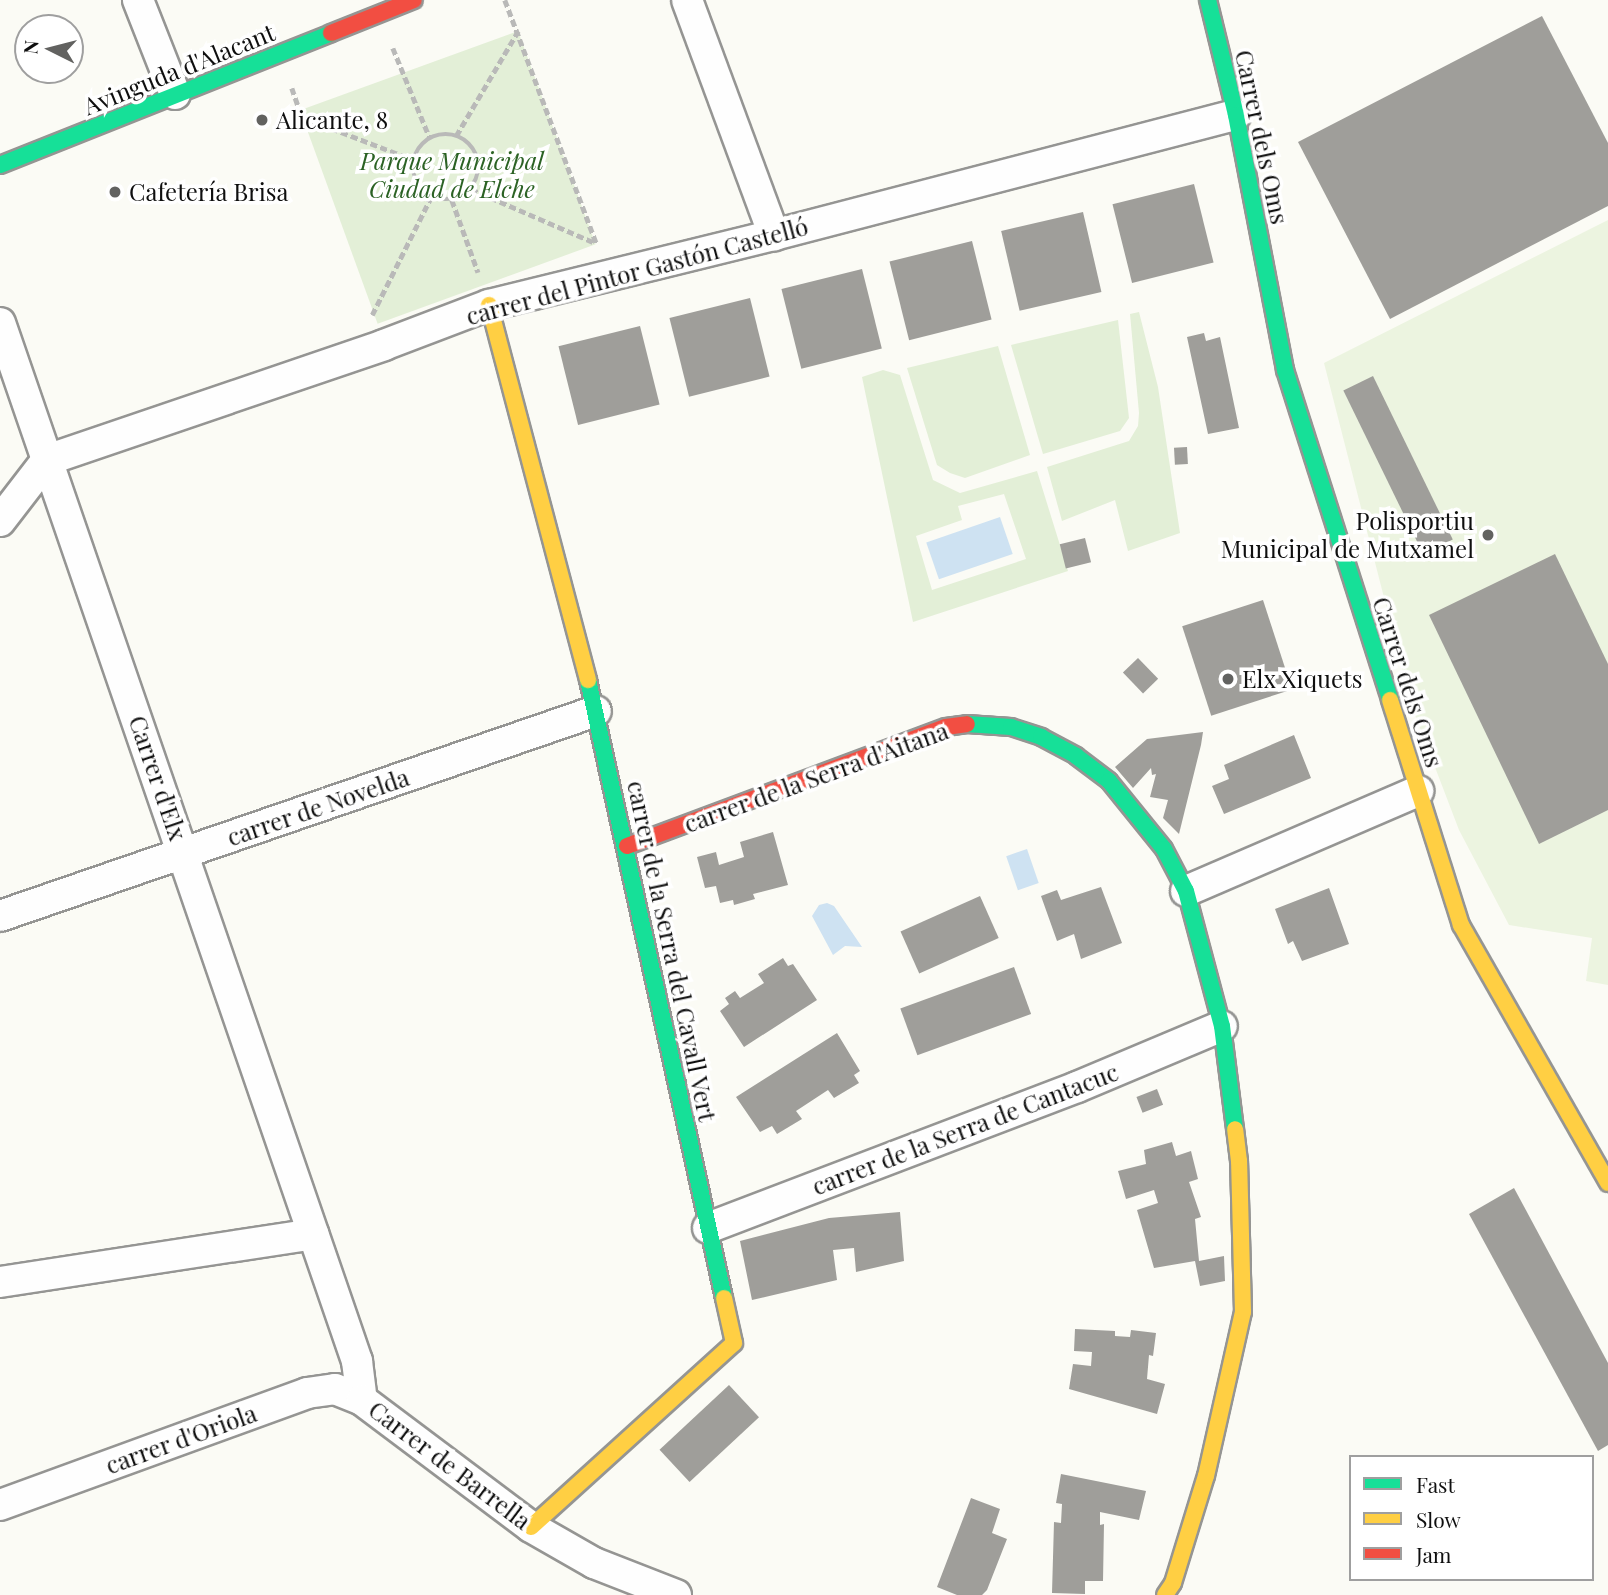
<!DOCTYPE html>
<meta charset="utf-8">
<style>
body{margin:0}
#map{position:relative;width:1608px;height:1595px;overflow:hidden;background:#fbfbf5;font-family:"Playfair Display",serif}
div>[style]{position:absolute}
[style*='--x']{left:calc(var(--x)*1px);top:calc(var(--y)*1px);width:calc(var(--w)*1px);rotate:calc(var(--a)*1deg)}
.green>*{inset:0;background:#e3efd7;transform-origin:0 0}
.pitch>*{inset:0;background:#ecf4e0}
.water>*{inset:0;background:#cee2f2;transform-origin:0 0}
.building>*{inset:0;background:#9f9e9a;transform-origin:0 0}
.path>*{height:4.5px;margin-top:-2.25px;transform-origin:0;background:repeating-linear-gradient(90deg,#b9b9b8 0 7px,transparent 0 10.5px)}
.path>.ring{margin:-2.25px;padding:0;box-sizing:content-box;background:none;border:4.5px solid #b9b9b8;border-radius:50%}
.roads{filter:drop-shadow(2px 0 #959593) drop-shadow(-2px 0 #959593) drop-shadow(0 2px #959593) drop-shadow(0 -2px #959593)}
.street>*{height:30px;margin:-15px;padding:0 15px;transform-origin:15px;border-radius:15px;background:#fefefe}
.fast>*{height:16px;margin:-8px;padding:0 8px;transform-origin:8px;border-radius:8px;background:#16e098}
.slow>*{height:16px;margin:-8px;padding:0 8px;transform-origin:8px;border-radius:8px;background:#ffcf43}
.jam>*{height:16px;margin:-8px;padding:0 8px;transform-origin:8px;border-radius:8px;background:#f24e42}
.dots>*{width:19px;height:19px;translate:-50% -50%;box-sizing:border-box;border:4px solid #fff;border-radius:50%}
span{translate:-50% -50%;white-space:nowrap;text-align:center;line-height:1.15;-webkit-text-stroke:7px #fff;paint-order:stroke}
.street-label{font-size:24px;color:#0f0f0f}
.poi-label{font-size:24px;color:#0f0f0f}
.left{translate:0 -50%;text-align:left}
.right{translate:-100% -50%;text-align:right}
.park-label{font-size:24px;color:#2b6224;font-style:italic}
.legend{position:absolute;left:1349px;top:1455px;width:245px;height:126px;box-sizing:border-box;background:#fff;border:2px solid #9f9f9f;margin:0;padding:9px 12px;list-style:none;font-size:21px;color:#0f0f0f}
.legend li{display:flex;align-items:center;gap:14px;height:35px}
.legend b{width:35px;border:2px solid #9f9f9f}
.north{position:absolute;left:14px;top:14px;width:70px;height:70px;box-sizing:border-box;background:#fff;border:2px solid #9f9f9f;border-radius:50%;rotate:276deg;font-size:19px;font-weight:700;line-height:28px;text-align:center;color:#0f0f0f}
.north::after{content:'';display:block;margin:auto;width:24px;height:32px;background:#626260;clip-path:polygon(50% 0,100% 100%,50% 72%,0 100%)}
</style>
<div id="map">
<div class="green">
<div style="left:518px;top:31px;width:227px;height:232px;rotate:70deg"></div>
<div style="clip-path:polygon(1139px 312px,1158px 387px,1180px 533px,1128px 551px,1115px 500px,1062px 521px,1047px 467px,1129px 441px,1138px 426px,1139px 413px,1130px 314px)"></div>
<div style="clip-path:polygon(1118px 320px,1129px 418px,1120px 431px,1043px 454px,1011px 345px)"></div>
<div style="clip-path:polygon(998px 346px,1030px 455px,965px 478px,950px 473px,937px 465px,907px 368px)"></div>
<div style="clip-path:polygon(evenodd,883px 370px,900px 375px,933px 480px,960px 493px,1037px 471px,1068px 571px,913px 622px,862px 377px,883px 370px,1004px 494px,1026px 559px,932px 590px,916px 536px,962px 520px,958px 506px,1004px 494px)"></div>
</div>
<div class="pitch">
<div style="clip-path:polygon(1608px 220px,1608px 985px,1586px 981px,1592px 938px,1509px 925px,1459px 830px,1412px 707px,1324px 363px)"></div>
</div>
<div class="water">
<div style="left:1000px;top:517px;width:39px;height:78px;rotate:71deg"></div>
<div style="left:1027px;top:849px;width:36px;height:22px;rotate:71deg"></div>
<div style="clip-path:polygon(827px 903px,834px 906px,862px 947px,845px 946px,833px 955px,812px 916px,819px 905px)"></div>
</div>
<div class="building">
<div style="clip-path:polygon(1542px 16px,1608px 143px,1608px 206px,1390px 319px,1298px 142px)"></div>
<div style="left:1194px;top:184px;width:81px;height:84px;rotate:76deg"></div>
<div style="left:1083px;top:212px;width:82px;height:84px;rotate:77deg"></div>
<div style="left:972px;top:241px;width:81px;height:85px;rotate:76deg"></div>
<div style="left:862px;top:269px;width:82px;height:83px;rotate:76deg"></div>
<div style="left:750px;top:298px;width:81px;height:83px;rotate:76deg"></div>
<div style="left:640px;top:326px;width:81px;height:84px;rotate:76deg"></div>
<div style="clip-path:polygon(1204px 333px,1206px 341px,1220px 337px,1239px 428px,1208px 434px,1187px 337px)"></div>
<div style="left:1373px;top:376px;width:182px;height:33px;rotate:64deg"></div>
<div style="left:1187px;top:447px;width:17px;height:13px;rotate:87deg"></div>
<div style="left:1085px;top:538px;width:25px;height:26px;rotate:76deg"></div>
<div style="clip-path:polygon(1555px 554px,1608px 664px,1608px 810px,1539px 844px,1429px 615px)"></div>
<div style="left:1263px;top:600px;width:94px;height:85px;rotate:72deg"></div>
<div style="left:1138px;top:658px;width:29px;height:21px;rotate:46deg"></div>
<div style="clip-path:polygon(1203px 732px,1201px 745px,1179px 834px,1163px 818px,1168px 800px,1150px 797px,1156px 774px,1152px 775px,1151px 768px,1133px 788px,1115px 767px,1147px 739px)"></div>
<div style="clip-path:polygon(1294px 735px,1311px 778px,1224px 814px,1212px 786px,1229px 779px,1224px 765px)"></div>
<div style="clip-path:polygon(773px 832px,788px 885px,753px 894px,755px 899px,734px 905px,733px 900px,720px 903px,716px 886px,705px 888px,697px 857px,716px 852px,719px 865px,744px 857px,740px 842px)"></div>
<div style="clip-path:polygon(1101px 887px,1122px 943px,1081px 959px,1074px 934px,1057px 941px,1041px 896px,1057px 890px,1061px 900px)"></div>
<div style="clip-path:polygon(1329px 888px,1349px 944px,1302px 961px,1293px 941px,1288px 944px,1275px 909px)"></div>
<div style="left:980px;top:896px;width:46px;height:87px;rotate:66deg"></div>
<div style="clip-path:polygon(783px 958px,788px 966px,793px 964px,817px 1000px,744px 1047px,720px 1011px,729px 1004px,725px 998px,735px 991px,740px 998px,764px 983px,758px 974px)"></div>
<div style="left:1014px;top:967px;width:50px;height:121px;rotate:70deg"></div>
<div style="clip-path:polygon(837px 1033px,860px 1071px,854px 1075px,859px 1083px,834px 1098px,828px 1090px,796px 1111px,802px 1119px,777px 1134px,772px 1126px,760px 1132px,736px 1097px)"></div>
<div style="left:1157px;top:1089px;width:17px;height:22px;rotate:69deg"></div>
<div style="clip-path:polygon(1172px 1142px,1176px 1156px,1191px 1151px,1198px 1179px,1189px 1182px,1201px 1217px,1195px 1219px,1199px 1261px,1224px 1256px,1225px 1281px,1200px 1286px,1195px 1261px,1154px 1268px,1137px 1210px,1158px 1203px,1154px 1190px,1126px 1199px,1118px 1171px,1146px 1164px,1144px 1150px)"></div>
<div style="clip-path:polygon(1514px 1188px,1608px 1363px,1608px 1445px,1598px 1451px,1469px 1214px)"></div>
<div style="clip-path:polygon(900px 1212px,904px 1261px,856px 1272px,854px 1248px,833px 1250px,837px 1280px,752px 1300px,740px 1241px,829px 1218px)"></div>
<div style="clip-path:polygon(1075px 1329px,1115px 1331px,1115px 1336px,1130px 1337px,1131px 1330px,1156px 1333px,1153px 1356px,1149px 1355px,1147px 1379px,1165px 1384px,1157px 1414px,1069px 1389px,1073px 1364px,1091px 1366px,1092px 1352px,1074px 1351px)"></div>
<div style="left:729px;top:1385px;width:44px;height:95px;rotate:47deg"></div>
<div style="clip-path:polygon(1061px 1474px,1146px 1491px,1139px 1520px,1100px 1512px,1100px 1525px,1104px 1524px,1103px 1581px,1085px 1581px,1085px 1594px,1052px 1593px,1054px 1522px,1061px 1523px,1062px 1504px,1056px 1503px)"></div>
<div style="clip-path:polygon(971px 1498px,1000px 1509px,992px 1533px,1007px 1539px,987px 1590px,982px 1595px,957px 1595px,937px 1587px)"></div>
</div>
<div class="path">
<div style="--x:505;--y:0;--w:262;--a:69.4"></div>
<div style="--x:393;--y:48;--w:97;--a:67.7"></div>
<div style="--x:292;--y:88;--w:31;--a:71"></div>
<div style="--x:302;--y:117;--w:120;--a:21"></div>
<div class="ring" style="left:413px;top:134px;width:61.5px;height:61.5px"></div>
<div style="--x:456;--y:136;--w:122;--a:-59.4"></div>
<div style="--x:471;--y:189;--w:135;--a:23.5"></div>
<div style="--x:452;--y:200;--w:77;--a:70.1"></div>
<div style="--x:372;--y:315;--w:132;--a:-63.4"></div>
</div>
<div class="roads">
<div class="street">
<div style="--x:138;--y:0;--w:101;--a:68.5"></div>
<div style="--x:687;--y:0;--w:251;--a:69.7"></div>
<div style="--x:0;--y:323;--w:1098;--a:71.02"></div>
<div style="--x:357;--y:1361;--w:39;--a:83"></div>
<div style="--x:47;--y:460;--w:356;--a:-18.8"></div>
<div style="--x:384;--y:345;--w:112;--a:-20.9"></div>
<div style="--x:489;--y:305;--w:293;--a:-13.8"></div>
<div style="--x:774;--y:235;--w:477;--a:-14.6"></div>
<div style="--x:0;--y:521;--w:77;--a:-52.4"></div>
<div style="--x:1186;--y:891;--w:253;--a:-23.3"></div>
<div style="--x:0;--y:916;--w:630;--a:-18.98"></div>
<div style="--x:708;--y:1228;--w:395;--a:-20.9"></div>
<div style="--x:1077;--y:1087;--w:157;--a:-22.8"></div>
<div style="--x:0;--y:1282;--w:317;--a:-8.7"></div>
<div style="--x:0;--y:1505;--w:327;--a:-20"></div>
<div style="--x:307;--y:1393;--w:28;--a:-8"></div>
<div style="--x:335;--y:1389;--w:29;--a:22"></div>
<div style="--x:362;--y:1400;--w:211;--a:36.9"></div>
<div style="--x:531;--y:1527;--w:73;--a:29.7"></div>
<div style="--x:594;--y:1563;--w:88;--a:21.3"></div>
</div>
<div class="fast">
<div style="--x:1208;--y:0;--w:118;--a:76.3"></div>
<div style="--x:1236;--y:115;--w:260;--a:79.1"></div>
<div style="--x:1285;--y:370;--w:346;--a:72.3"></div>
<div style="--x:0;--y:165;--w:356;--a:-21.7"></div>
<div style="--x:588;--y:680;--w:633;--a:77.59"></div>
<div style="--x:967;--y:724;--w:44;--a:3.9"></div>
<div style="--x:1011;--y:727;--w:32;--a:18"></div>
<div style="--x:1041;--y:737;--w:40;--a:28"></div>
<div style="--x:1076;--y:756;--w:41;--a:37.1"></div>
<div style="--x:1109;--y:781;--w:87;--a:51"></div>
<div style="--x:1164;--y:849;--w:47;--a:62.4"></div>
<div style="--x:1186;--y:891;--w:140;--a:75.1"></div>
<div style="--x:1222;--y:1026;--w:104;--a:82.8"></div>
</div>
<div class="slow">
<div style="--x:489;--y:305;--w:388;--a:75.2"></div>
<div style="--x:1390;--y:700;--w:236;--a:72.5"></div>
<div style="--x:1461;--y:925;--w:297;--a:60.3"></div>
<div style="--x:531;--y:1527;--w:274;--a:-42.2"></div>
<div style="--x:734;--y:1343;--w:46;--a:-102.5"></div>
<div style="--x:1165;--y:1595;--w:14;--a:-56"></div>
<div style="--x:1173;--y:1583;--w:112;--a:-72.9"></div>
<div style="--x:1206;--y:1476;--w:168;--a:-77.3"></div>
<div style="--x:1243;--y:1312;--w:151;--a:-91.5"></div>
<div style="--x:1239;--y:1161;--w:32;--a:-97"></div>
</div>
<div class="jam">
<div style="--x:331;--y:33;--w:89;--a:-21.7"></div>
<div style="--x:627;--y:846;--w:340;--a:-20.5"></div>
<div style="--x:946;--y:727;--w:21;--a:-8"></div>
</div>
</div>
<div class="dots">
<div style="left:262px;top:120px;background:#626260"></div>
<div style="left:115px;top:192px;background:#626260"></div>
<div style="left:1488px;top:535px;background:#626260"></div>
<div style="left:1228px;top:679px;background:#626260"></div>
</div>
<div class="street-label">
<span style="left:179px;top:69px;rotate:-22deg">Avinguda d'Alacant</span>
<span style="left:1262px;top:137px;rotate:78deg">Carrer dels Oms</span>
<span style="left:637px;top:271px;rotate:-15deg">carrer del Pintor Gastón Castelló</span>
<span style="left:1408px;top:682px;rotate:72deg">Carrer dels Oms</span>
<span style="left:816px;top:777px;rotate:-20deg">carrer de la Serra d'Aitana</span>
<span style="left:158px;top:778px;rotate:71deg">Carrer d'Elx</span>
<span style="left:318px;top:807px;rotate:-19deg">carrer de Novelda</span>
<span style="left:672px;top:951px;rotate:78deg">carrer de la Serra del Cavall Vert</span>
<span style="left:965px;top:1129px;rotate:-21deg">carrer de la Serra de Cantacuc</span>
<span style="left:181px;top:1439px;rotate:-20deg">carrer d'Oriola</span>
<span style="left:450px;top:1465px;rotate:37deg">Carrer de Barrella</span>
</div>
<div class="poi-label">
<span class="left" style="left:276px;top:120px">Alicante, 8</span>
<span class="left" style="left:129px;top:192px">Cafetería Brisa</span>
<span class="right" style="left:1474px;top:535px">Polisportiu<br>Municipal de Mutxamel</span>
<span class="left" style="left:1242px;top:679px">Elx Xiquets</span>
</div>
<div class="park-label">
<span style="left:452px;top:175px">Parque Municipal<br>Ciudad de Elche</span>
</div>
<ul class="legend">
<li><b style="height:9px;background:#16e098"></b>Fast</li>
<li><b style="height:9px;background:#ffcf43"></b>Slow</li>
<li><b style="height:9px;background:#f24e42"></b>Jam</li>
</ul>
<div class="north">N</div>
</div>
